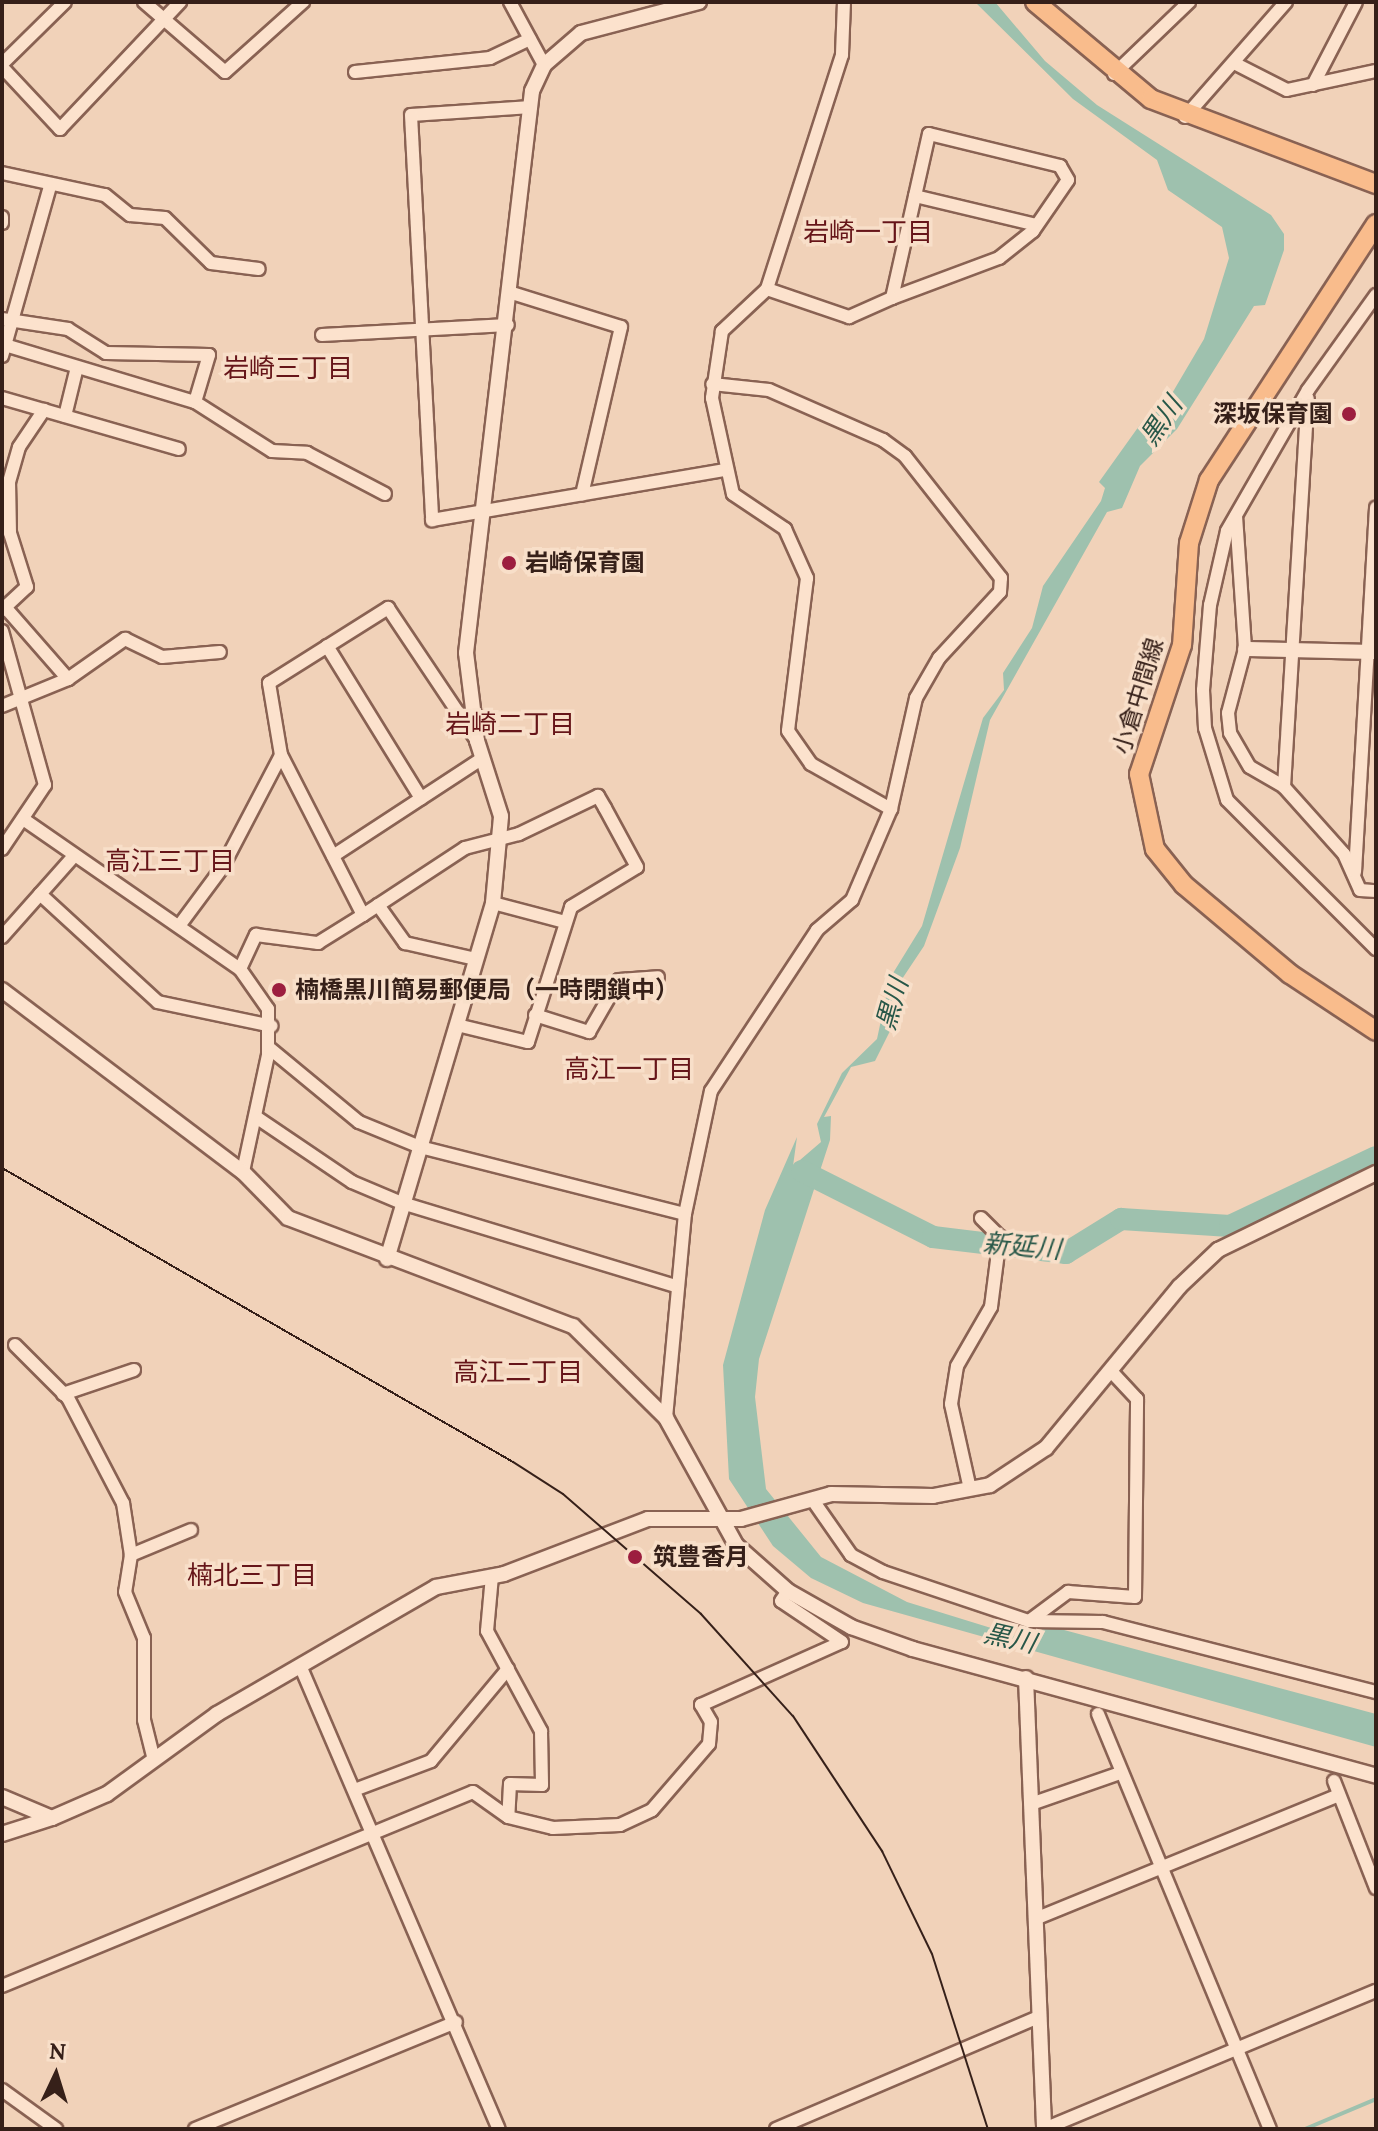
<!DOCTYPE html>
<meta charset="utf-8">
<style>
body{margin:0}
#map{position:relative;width:1378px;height:2131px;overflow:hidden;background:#f1d2b9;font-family:Lora,"Noto Sans JP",serif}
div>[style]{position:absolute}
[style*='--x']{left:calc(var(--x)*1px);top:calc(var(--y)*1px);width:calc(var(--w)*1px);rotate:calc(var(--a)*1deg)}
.water>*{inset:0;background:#9ec1ae}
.stream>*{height:4px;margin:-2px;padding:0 2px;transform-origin:2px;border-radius:2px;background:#9ec1ae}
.river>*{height:22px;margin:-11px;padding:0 11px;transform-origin:11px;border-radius:11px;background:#9ec1ae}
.roads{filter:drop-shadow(2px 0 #896253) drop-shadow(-2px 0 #896253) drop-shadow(0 2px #896253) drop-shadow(0 -2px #896253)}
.minor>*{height:12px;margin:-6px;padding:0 6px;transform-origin:6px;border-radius:6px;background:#fce2cd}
.tertiary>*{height:14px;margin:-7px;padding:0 7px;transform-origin:7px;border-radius:7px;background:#fce2cd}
.primary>*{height:18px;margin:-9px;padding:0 9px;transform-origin:9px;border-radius:9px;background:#f9bc8c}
.tram>*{height:2px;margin:-1px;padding:0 1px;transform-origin:1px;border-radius:1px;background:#362019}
.dots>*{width:22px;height:22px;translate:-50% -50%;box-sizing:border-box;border:4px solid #f8dfc9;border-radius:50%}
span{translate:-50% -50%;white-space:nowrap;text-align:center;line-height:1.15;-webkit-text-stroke:7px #f8dfc9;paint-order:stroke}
.poi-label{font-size:24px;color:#362019;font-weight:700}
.right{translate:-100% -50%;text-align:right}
.left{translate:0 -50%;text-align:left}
.street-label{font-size:24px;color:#362019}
.neighbourhood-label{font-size:26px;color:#661519}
.water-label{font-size:26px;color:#275748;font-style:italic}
.frame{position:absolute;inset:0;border:4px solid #362019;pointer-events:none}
.north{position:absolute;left:16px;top:2035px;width:80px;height:80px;-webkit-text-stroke:6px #f8dfc9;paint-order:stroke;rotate:4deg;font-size:22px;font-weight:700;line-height:32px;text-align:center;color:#362019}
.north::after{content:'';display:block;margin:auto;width:28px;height:36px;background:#362019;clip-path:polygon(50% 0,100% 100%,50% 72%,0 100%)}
</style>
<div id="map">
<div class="water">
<div style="clip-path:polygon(975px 2px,995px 2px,1045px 61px,1097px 105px,1271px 215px,1284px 234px,1284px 250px,1265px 305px,1254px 306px,1177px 429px,1140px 466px,1122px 508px,1107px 512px,990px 720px,960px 848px,924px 946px,898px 985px,896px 1019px,875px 1061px,851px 1067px,824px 1117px,831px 1116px,830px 1140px,759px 1359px,755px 1397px,766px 1489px,821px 1557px,907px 1602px,1017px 1636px,1053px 1627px,1376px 1714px,1376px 1747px,863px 1603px,811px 1578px,773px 1546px,729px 1479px,723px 1365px,765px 1210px,797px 1137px,793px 1166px,821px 1142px,817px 1124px,842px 1073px,877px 1039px,890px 978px,922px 926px,983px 718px,1004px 690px,1003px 673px,1032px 628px,1043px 586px,1101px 501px,1105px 488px,1099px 482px,1144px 419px,1164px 407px,1204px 339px,1229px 258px,1222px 227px,1168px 190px,1157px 160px,1073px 99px)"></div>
</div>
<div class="stream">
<div style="--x:1305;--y:2129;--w:77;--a:-22.9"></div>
</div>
<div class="river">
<div style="--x:802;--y:1171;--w:147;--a:26.7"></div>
<div style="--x:933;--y:1237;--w:134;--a:6.9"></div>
<div style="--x:1066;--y:1253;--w:65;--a:-31.7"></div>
<div style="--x:1121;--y:1219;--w:109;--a:3.7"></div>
<div style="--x:1230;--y:1226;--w:161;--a:-25.3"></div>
</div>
<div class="roads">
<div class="minor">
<div style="--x:144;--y:2;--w:107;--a:40.8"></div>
<div style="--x:225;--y:72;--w:105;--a:-41.9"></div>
<div style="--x:510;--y:2;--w:72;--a:61.6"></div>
<div style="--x:844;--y:2;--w:53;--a:92.2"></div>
<div style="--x:842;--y:55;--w:246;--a:107.8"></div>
<div style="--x:767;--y:289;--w:62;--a:137"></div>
<div style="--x:722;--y:331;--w:68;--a:98.5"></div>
<div style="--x:712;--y:398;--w:98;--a:77.7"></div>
<div style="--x:733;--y:494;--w:63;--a:33.9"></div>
<div style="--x:785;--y:529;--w:54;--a:65.8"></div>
<div style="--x:807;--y:578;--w:154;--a:97.1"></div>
<div style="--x:788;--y:731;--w:40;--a:55.1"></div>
<div style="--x:811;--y:764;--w:92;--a:29.4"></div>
<div style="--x:1234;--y:63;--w:59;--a:27"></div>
<div style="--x:1287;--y:90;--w:91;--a:-12.1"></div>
<div style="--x:2;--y:64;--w:88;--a:-44.5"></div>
<div style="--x:2;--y:67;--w:85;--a:46.9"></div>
<div style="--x:60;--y:129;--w:175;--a:-46.6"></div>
<div style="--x:355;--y:72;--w:136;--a:-5.9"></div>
<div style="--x:490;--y:58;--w:44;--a:-25.4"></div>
<div style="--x:1114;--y:74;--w:104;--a:-43.8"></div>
<div style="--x:1313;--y:85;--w:93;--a:-62.6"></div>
<div style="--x:531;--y:107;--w:120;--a:176.2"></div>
<div style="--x:411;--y:115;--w:406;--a:87"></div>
<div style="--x:432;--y:520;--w:296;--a:-9.7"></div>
<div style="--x:1185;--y:117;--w:153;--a:-48.7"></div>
<div style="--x:929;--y:134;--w:135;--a:13.7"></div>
<div style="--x:1060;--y:166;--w:16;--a:60"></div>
<div style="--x:1068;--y:180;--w:62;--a:124.5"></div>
<div style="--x:1033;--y:231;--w:43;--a:141.5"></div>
<div style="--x:999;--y:258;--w:114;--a:159.5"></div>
<div style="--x:892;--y:298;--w:168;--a:-77.3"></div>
<div style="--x:2;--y:173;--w:105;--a:12.1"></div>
<div style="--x:105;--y:195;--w:32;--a:39"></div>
<div style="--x:130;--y:215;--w:35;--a:5"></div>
<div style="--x:165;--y:218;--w:64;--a:44.4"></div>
<div style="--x:211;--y:263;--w:48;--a:7.1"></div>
<div style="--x:915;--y:196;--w:125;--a:13.4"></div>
<div style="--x:2;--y:217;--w:6;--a:90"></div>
<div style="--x:767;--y:289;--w:87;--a:18.9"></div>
<div style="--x:849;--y:317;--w:47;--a:-23.8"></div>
<div style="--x:512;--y:293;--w:114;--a:17.3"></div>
<div style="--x:621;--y:327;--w:172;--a:103.1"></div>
<div style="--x:1376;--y:295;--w:117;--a:125.6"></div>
<div style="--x:1308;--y:390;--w:163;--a:119.9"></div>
<div style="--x:1227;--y:531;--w:76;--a:102.9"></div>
<div style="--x:1210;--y:605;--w:85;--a:94.7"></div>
<div style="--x:1203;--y:690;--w:38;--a:87"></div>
<div style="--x:1205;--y:728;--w:75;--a:73"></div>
<div style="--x:1227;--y:800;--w:211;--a:45"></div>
<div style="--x:2;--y:319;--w:67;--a:8.6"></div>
<div style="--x:68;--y:329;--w:45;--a:32.3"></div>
<div style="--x:106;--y:353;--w:103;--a:1.1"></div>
<div style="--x:209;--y:355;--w:49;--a:106.6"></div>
<div style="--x:322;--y:335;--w:186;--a:-3.1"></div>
<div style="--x:5;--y:345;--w:198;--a:16.7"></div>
<div style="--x:195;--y:402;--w:91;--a:32.5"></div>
<div style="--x:272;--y:451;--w:35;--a:3"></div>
<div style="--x:307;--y:453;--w:88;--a:27.7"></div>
<div style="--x:2;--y:356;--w:177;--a:-74.2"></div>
<div style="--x:2;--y:398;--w:184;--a:16.1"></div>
<div style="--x:65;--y:416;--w:50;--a:-76.2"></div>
<div style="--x:1236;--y:516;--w:133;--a:86.1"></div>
<div style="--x:1245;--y:649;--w:66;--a:104.9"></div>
<div style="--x:1228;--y:713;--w:20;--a:84"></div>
<div style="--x:1230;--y:733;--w:39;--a:60"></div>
<div style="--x:1250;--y:767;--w:39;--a:30"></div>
<div style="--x:1284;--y:787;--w:90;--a:48.2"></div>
<div style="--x:1344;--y:854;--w:39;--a:66"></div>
<div style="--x:1360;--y:890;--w:16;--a:4"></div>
<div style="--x:5;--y:607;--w:96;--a:48.8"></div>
<div style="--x:68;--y:679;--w:70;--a:-35.1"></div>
<div style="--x:125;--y:639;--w:41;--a:25.9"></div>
<div style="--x:162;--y:657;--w:58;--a:-4.9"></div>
<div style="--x:2;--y:610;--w:34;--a:-43"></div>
<div style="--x:27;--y:587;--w:57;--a:-107.5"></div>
<div style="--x:10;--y:533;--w:51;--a:-91.1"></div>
<div style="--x:9;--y:482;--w:36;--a:-74"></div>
<div style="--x:19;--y:447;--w:45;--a:-56"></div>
<div style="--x:2;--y:631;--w:160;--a:74.4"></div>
<div style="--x:45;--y:785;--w:77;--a:123.9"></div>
<div style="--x:327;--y:646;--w:179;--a:58.3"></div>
<div style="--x:2;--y:706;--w:71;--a:-22.2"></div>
<div style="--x:1284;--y:787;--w:389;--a:-86.5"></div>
<div style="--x:26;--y:821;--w:260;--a:34.7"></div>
<div style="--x:240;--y:969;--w:49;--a:55"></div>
<div style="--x:268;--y:1009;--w:46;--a:90"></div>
<div style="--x:268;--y:1055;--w:120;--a:102.1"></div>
<div style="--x:333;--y:856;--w:179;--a:-33.2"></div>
<div style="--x:1355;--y:872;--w:365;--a:-86.7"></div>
<div style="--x:40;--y:894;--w:160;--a:42.5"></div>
<div style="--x:158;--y:1002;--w:116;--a:11.9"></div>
<div style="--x:493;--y:903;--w:74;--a:14.8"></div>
<div style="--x:378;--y:905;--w:47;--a:54.6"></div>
<div style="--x:405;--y:943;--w:73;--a:12.7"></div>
<div style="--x:179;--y:926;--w:72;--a:-53.4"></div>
<div style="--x:222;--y:868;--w:127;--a:-62.4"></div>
<div style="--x:2;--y:937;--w:107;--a:-48.4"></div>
<div style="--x:240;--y:969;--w:38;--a:-65"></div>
<div style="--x:256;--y:935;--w:63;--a:7.4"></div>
<div style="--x:318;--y:943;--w:53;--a:-31.9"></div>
<div style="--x:535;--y:1015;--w:57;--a:17.5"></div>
<div style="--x:589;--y:1032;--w:60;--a:-60"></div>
<div style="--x:619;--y:980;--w:39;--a:-4"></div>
<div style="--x:457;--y:1025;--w:73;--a:13.5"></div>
<div style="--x:528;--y:1042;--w:142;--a:-72.3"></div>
<div style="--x:571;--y:907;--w:77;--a:-31.2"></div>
<div style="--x:637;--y:867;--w:67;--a:-118.5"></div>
<div style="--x:605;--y:808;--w:14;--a:-120"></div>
<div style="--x:598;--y:796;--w:88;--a:154.3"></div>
<div style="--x:519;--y:834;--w:56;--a:165.5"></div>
<div style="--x:465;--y:848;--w:122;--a:146.7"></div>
<div style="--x:363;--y:915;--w:180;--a:-117.1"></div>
<div style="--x:281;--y:755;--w:73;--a:-99.5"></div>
<div style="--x:269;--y:683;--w:141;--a:-32.2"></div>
<div style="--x:388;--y:608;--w:160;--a:56.2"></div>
<div style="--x:268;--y:1047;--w:118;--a:39.5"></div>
<div style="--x:359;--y:1122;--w:66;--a:22.3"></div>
<div style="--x:420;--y:1147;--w:273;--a:14.2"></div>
<div style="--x:256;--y:1117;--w:116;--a:34.1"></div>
<div style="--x:352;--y:1182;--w:54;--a:22.8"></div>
<div style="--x:402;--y:1203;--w:285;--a:16.9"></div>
<div style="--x:15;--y:1345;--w:75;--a:45"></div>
<div style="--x:68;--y:1398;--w:119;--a:62.4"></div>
<div style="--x:123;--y:1503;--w:53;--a:81.3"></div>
<div style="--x:131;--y:1555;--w:37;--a:99"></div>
<div style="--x:125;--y:1592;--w:50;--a:67.6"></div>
<div style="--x:144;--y:1638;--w:82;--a:90"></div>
<div style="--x:144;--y:1720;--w:41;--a:76"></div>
<div style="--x:63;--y:1394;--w:75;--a:-18.7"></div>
<div style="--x:666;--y:1418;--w:205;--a:-84.7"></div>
<div style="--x:685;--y:1214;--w:126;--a:-78.1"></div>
<div style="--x:711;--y:1091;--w:193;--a:-56.6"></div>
<div style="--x:817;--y:930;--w:46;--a:-40.6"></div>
<div style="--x:852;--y:900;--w:99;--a:-66.8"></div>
<div style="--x:891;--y:809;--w:114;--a:-77.3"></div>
<div style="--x:916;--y:698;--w:46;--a:-60.1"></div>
<div style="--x:939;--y:658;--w:90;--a:-47.3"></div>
<div style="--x:1000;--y:592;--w:14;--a:-86"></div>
<div style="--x:1001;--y:578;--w:155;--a:-128.2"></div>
<div style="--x:905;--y:456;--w:27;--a:-144"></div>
<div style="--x:883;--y:440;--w:124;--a:-156.3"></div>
<div style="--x:769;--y:390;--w:57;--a:-174"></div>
<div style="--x:970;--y:1489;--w:87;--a:-102.6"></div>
<div style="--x:951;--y:1404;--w:38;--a:-81"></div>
<div style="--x:957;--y:1366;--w:68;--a:-60"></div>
<div style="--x:991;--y:1307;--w:71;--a:-82.7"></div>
<div style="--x:1000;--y:1237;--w:27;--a:-135"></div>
<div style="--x:812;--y:1499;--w:68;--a:55.1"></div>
<div style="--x:851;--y:1555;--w:36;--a:28"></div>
<div style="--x:883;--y:1572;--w:154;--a:18.6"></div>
<div style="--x:1029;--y:1621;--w:74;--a:0.8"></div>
<div style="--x:1103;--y:1622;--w:282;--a:14.4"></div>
<div style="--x:131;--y:1555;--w:65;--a:-22.6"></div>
<div style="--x:492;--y:1576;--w:55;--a:95.2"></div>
<div style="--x:487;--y:1631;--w:114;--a:61.6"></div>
<div style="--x:541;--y:1731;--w:54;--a:88.9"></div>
<div style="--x:542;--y:1785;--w:32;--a:-178"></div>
<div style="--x:510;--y:1784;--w:33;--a:93"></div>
<div style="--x:1029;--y:1621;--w:49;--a:-36.6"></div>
<div style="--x:1068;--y:1592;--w:67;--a:4.3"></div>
<div style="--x:1135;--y:1597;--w:198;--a:-89.4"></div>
<div style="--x:1137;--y:1399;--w:35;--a:-133"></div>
<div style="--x:302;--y:1670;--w:499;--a:66.8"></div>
<div style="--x:1098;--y:1714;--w:449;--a:67.5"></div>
<div style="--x:1334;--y:1781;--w:115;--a:68.6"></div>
<div style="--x:357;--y:1789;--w:79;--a:-20.7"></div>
<div style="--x:431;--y:1761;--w:120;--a:-50.1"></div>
<div style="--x:1031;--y:1804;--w:94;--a:-19.2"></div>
<div style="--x:1035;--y:1919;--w:326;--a:-22.2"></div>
<div style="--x:2;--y:1986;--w:509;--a:-22.39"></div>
<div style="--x:473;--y:1792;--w:43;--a:35.5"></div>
<div style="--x:508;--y:1817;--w:46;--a:13.7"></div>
<div style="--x:553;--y:1828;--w:67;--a:-2.6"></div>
<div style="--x:620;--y:1825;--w:35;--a:-25"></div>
<div style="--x:652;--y:1810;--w:87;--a:-49.2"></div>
<div style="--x:709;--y:1744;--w:22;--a:-85"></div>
<div style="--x:711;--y:1722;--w:20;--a:-120"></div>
<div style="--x:701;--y:1705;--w:154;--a:-24.1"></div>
<div style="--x:842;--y:1642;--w:73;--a:-146.1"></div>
<div style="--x:781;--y:1601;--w:12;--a:-55"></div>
<div style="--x:2;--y:2090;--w:67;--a:35.8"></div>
<div style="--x:195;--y:2129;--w:282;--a:-22.3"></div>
<div style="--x:776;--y:2129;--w:286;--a:-23.1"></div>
<div style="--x:1044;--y:2129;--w:360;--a:-22.6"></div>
</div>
<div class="tertiary">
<div style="--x:1245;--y:649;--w:131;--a:1.3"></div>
<div style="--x:2;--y:990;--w:302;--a:37.1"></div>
<div style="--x:243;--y:1172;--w:64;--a:45.6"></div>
<div style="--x:288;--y:1218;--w:305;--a:20.8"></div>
<div style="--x:573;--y:1326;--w:131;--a:44.7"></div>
<div style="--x:666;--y:1418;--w:145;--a:61.1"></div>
<div style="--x:736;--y:1545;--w:69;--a:41.5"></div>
<div style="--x:788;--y:1591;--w:73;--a:29.7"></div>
<div style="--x:851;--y:1627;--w:66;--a:19.5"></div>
<div style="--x:913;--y:1649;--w:480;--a:15.3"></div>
<div style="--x:387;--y:1259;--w:371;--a:-73.4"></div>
<div style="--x:493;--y:903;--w:87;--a:-84.7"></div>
<div style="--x:501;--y:816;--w:79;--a:-107.7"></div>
<div style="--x:477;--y:741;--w:89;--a:-97.1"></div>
<div style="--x:466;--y:653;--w:566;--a:-83.3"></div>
<div style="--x:532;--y:91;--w:29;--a:-65"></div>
<div style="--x:544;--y:65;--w:49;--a:-40.9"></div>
<div style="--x:581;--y:33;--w:122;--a:-14.7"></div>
<div style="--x:1026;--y:1678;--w:451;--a:87.7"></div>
<div style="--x:2;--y:1797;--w:54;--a:22.8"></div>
<div style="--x:52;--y:1818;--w:60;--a:-23.6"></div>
<div style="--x:107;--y:1794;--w:136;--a:-36"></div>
<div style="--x:217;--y:1714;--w:253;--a:-30.1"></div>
<div style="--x:436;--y:1587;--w:69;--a:-10.8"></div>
<div style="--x:504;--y:1574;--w:154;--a:-20.9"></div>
<div style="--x:648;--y:1519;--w:93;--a:0"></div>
<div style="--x:741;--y:1519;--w:93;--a:-15.5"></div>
<div style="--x:831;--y:1494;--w:102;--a:1.1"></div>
<div style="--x:933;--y:1496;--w:58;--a:-10.9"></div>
<div style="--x:990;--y:1485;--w:67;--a:-33.5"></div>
<div style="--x:1046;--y:1448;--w:209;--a:-50.4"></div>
<div style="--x:1179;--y:1287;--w:54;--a:-43.5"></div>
<div style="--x:1218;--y:1250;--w:176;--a:-26"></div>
<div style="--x:2;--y:1834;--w:52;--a:-17.7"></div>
</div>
<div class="primary">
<div style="--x:1035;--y:2;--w:151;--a:39.9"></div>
<div style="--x:1151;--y:99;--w:241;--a:20.7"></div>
<div style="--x:1376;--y:224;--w:306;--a:123.1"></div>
<div style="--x:1209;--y:480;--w:66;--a:107.6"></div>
<div style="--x:1189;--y:543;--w:102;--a:93.9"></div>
<div style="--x:1182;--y:645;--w:136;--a:108.4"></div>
<div style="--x:1139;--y:774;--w:77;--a:78"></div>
<div style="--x:1155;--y:849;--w:46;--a:51.1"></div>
<div style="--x:1184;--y:885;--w:138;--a:40"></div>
<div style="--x:1290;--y:974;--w:103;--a:33.5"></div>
</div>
</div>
<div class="tram">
<div style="--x:2;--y:1168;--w:590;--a:29.91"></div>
<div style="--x:513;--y:1462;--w:59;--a:32.6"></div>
<div style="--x:563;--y:1494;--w:183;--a:41"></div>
<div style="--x:701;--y:1614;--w:137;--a:48"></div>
<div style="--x:793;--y:1716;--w:162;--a:56.6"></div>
<div style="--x:882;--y:1851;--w:114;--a:64.1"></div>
<div style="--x:932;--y:1954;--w:184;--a:72.3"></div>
</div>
<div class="dots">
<div style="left:1349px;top:414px;background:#9c1e3f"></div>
<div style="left:509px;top:563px;background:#9c1e3f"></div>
<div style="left:279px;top:990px;background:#9c1e3f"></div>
<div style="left:635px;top:1557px;background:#9c1e3f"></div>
</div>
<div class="poi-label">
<span class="right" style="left:1333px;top:414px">深坂保育園</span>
<span class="left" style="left:525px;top:563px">岩崎保育園</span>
<span class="left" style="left:295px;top:990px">楠橋黒川簡易郵便局（一時閉鎖中）</span>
<span class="left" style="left:653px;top:1557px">筑豊香月</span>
</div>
<div class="street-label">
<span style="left:1138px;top:696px;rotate:-73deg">小倉中間線</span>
</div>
<div class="neighbourhood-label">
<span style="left:868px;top:232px">岩崎一丁目</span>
<span style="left:288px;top:368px">岩崎三丁目</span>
<span style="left:510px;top:724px">岩崎二丁目</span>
<span style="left:170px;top:861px">高江三丁目</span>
<span style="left:629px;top:1069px">高江一丁目</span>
<span style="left:518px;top:1372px">高江二丁目</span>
<span style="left:252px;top:1575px">楠北三丁目</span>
</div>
<div class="water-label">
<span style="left:1161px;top:421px;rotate:-56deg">黒川</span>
<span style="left:892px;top:1004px;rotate:-74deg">黒川</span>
<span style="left:1022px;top:1246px;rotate:5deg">新延川</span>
<span style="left:1010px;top:1638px;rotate:13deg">黒川</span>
</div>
<div class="frame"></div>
<div class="north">N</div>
</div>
